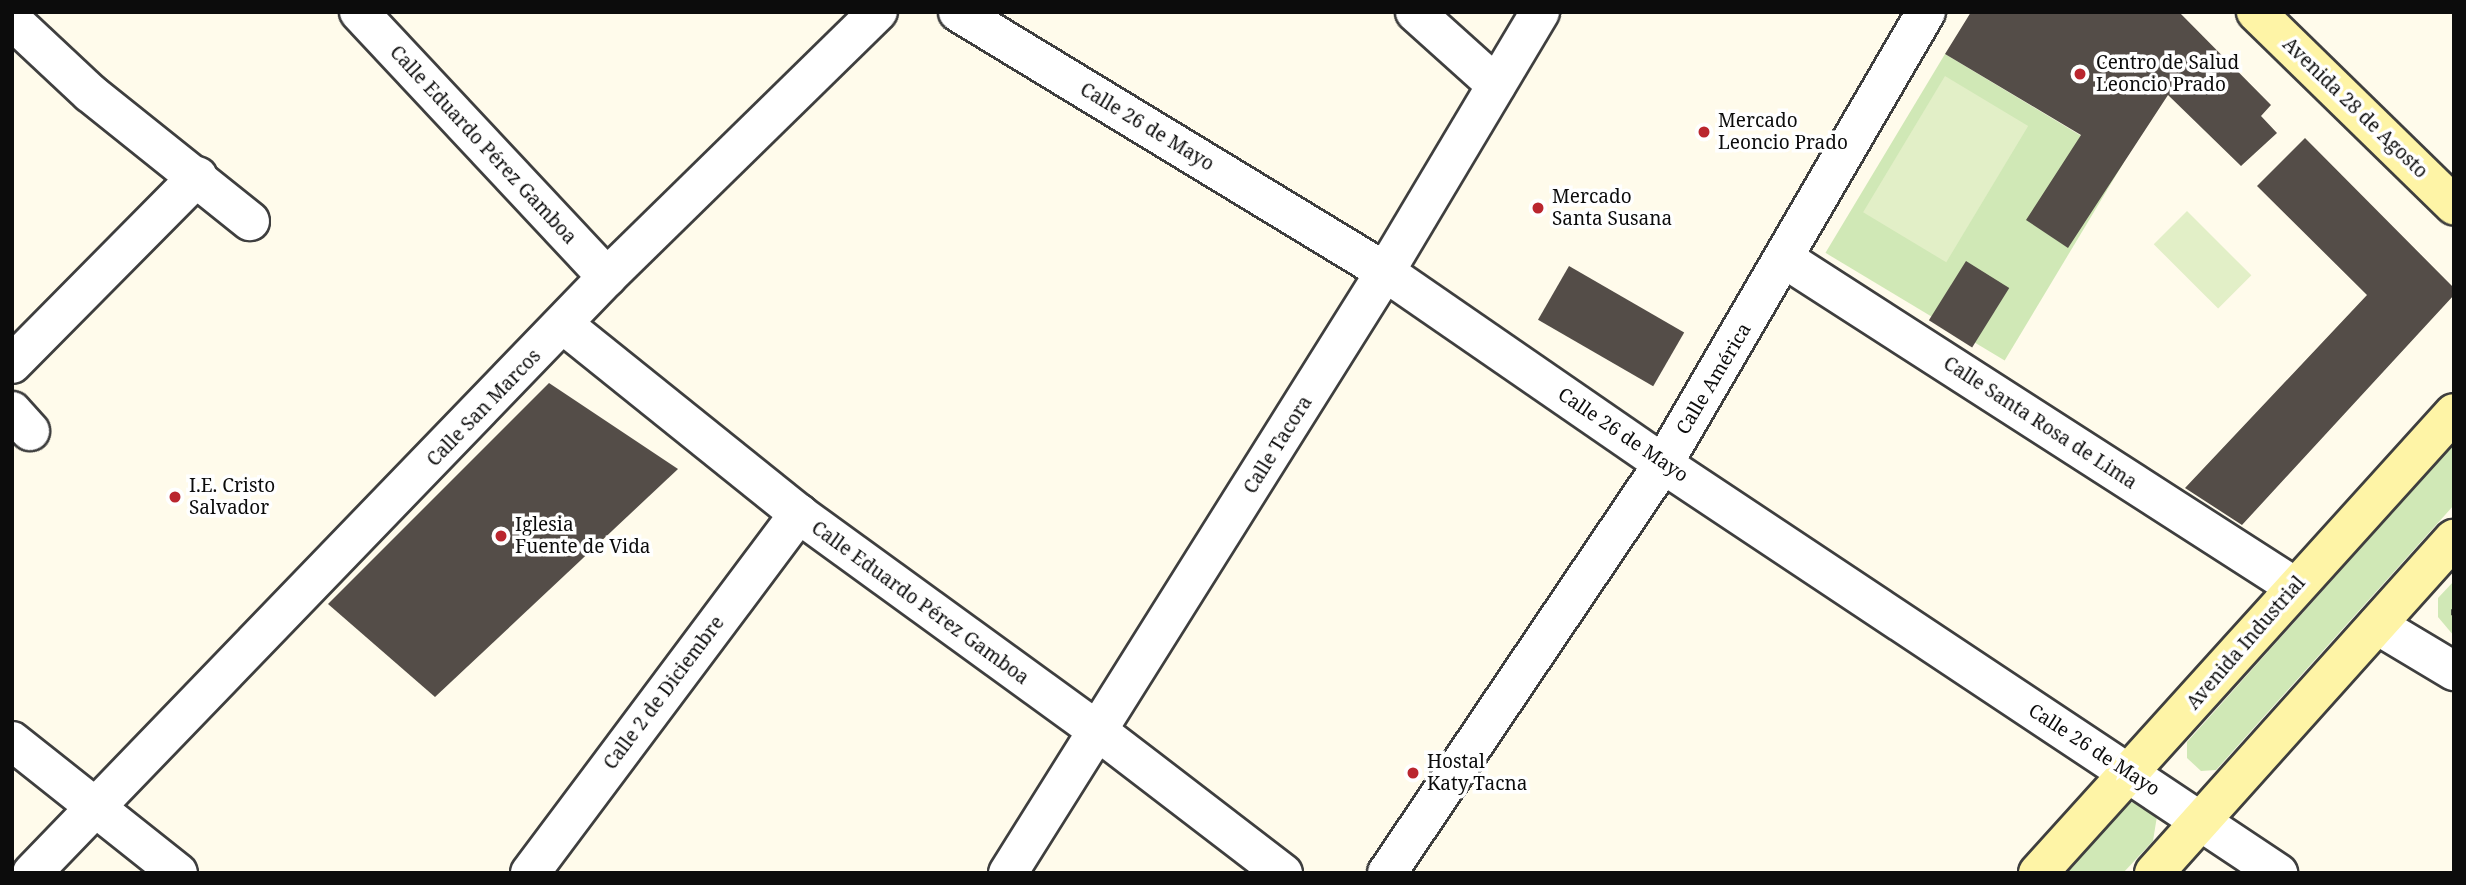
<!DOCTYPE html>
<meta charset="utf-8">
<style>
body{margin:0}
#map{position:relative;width:2466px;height:885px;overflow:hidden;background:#fffbeb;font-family:"Noto Serif",serif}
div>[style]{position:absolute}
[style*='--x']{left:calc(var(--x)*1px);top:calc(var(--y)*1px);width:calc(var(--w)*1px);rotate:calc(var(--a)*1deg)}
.green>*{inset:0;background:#d0e8b6;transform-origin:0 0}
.pitch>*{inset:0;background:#e2efc7;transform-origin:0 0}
.building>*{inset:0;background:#544d48;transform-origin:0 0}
.path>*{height:4.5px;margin-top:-2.25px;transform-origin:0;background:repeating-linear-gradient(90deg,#2e2e2e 0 7px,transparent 0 10.5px)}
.roads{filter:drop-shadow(2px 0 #3f3f3f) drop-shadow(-2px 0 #3f3f3f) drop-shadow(0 2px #3f3f3f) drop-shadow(0 -2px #3f3f3f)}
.street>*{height:38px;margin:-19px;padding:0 19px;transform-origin:19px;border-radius:19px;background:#fff}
.secondary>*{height:38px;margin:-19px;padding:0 19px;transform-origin:19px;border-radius:19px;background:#fef4a6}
.dots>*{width:19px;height:19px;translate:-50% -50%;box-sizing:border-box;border:4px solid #fff;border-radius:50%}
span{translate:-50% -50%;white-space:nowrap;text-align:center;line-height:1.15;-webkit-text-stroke:7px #fff;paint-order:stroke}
.poi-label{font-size:19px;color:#0c0c0c}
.left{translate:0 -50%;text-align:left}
.street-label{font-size:19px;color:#0c0c0c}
.frame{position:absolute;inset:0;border:14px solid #0c0c0c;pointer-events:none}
</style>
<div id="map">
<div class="green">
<div style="left:1945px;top:54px;width:209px;height:232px;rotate:31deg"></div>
<div style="clip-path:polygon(2454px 444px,2454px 505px,2216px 770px,2201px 771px,2187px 758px,2187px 742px)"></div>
<div style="clip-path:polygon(2454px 581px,2454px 636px,2438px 617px,2438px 598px)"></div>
<div style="clip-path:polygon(2141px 802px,2157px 816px,2153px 841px,2123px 873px,2061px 873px,2123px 803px)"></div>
</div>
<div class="pitch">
<div style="left:1945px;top:76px;width:97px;height:159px;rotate:31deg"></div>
<div style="left:2187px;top:211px;width:91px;height:47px;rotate:45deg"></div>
</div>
<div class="building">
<div style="clip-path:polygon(1971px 12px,2179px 12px,2271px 105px,2261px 116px,2277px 133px,2241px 166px,2168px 95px,2068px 248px,2026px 220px,2081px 135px,1945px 54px)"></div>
<div style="clip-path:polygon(2305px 138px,2454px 288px,2454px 295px,2242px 525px,2185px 488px,2367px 295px,2257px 186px)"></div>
<div style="left:1966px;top:261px;width:51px;height:70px;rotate:32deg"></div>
<div style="left:1569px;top:266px;width:133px;height:62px;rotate:30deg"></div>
<div style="clip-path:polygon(549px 383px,678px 469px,435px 697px,328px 604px)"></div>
</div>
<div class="path">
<div style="--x:2454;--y:609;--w:6;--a:90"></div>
</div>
<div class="roads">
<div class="street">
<div style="--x:359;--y:12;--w:363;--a:46.9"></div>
<div style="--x:958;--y:12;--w:500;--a:31.3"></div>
<div style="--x:1385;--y:272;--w:338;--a:34.6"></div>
<div style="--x:1663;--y:464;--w:739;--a:33.63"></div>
<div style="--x:1415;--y:12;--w:109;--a:42"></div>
<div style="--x:12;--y:20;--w:107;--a:43.1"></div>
<div style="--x:90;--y:93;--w:205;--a:38.7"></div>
<div style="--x:1785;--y:259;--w:606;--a:32.75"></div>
<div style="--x:564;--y:325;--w:302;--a:38.8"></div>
<div style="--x:799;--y:514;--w:371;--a:36"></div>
<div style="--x:1099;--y:732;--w:232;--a:37.5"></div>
<div style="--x:12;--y:364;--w:264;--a:-45.3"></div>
<div style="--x:12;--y:411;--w:27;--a:48"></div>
<div style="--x:2377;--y:625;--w:90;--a:30.9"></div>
<div style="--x:12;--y:741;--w:212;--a:38.5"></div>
<div style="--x:32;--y:873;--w:828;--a:-46.03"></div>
<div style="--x:607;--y:277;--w:379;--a:-44.4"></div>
<div style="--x:530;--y:873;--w:449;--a:-53.2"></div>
<div style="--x:1008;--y:873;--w:709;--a:-57.9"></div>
<div style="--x:1385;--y:272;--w:303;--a:-59.2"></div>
<div style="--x:1387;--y:873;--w:493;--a:-56"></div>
<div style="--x:1663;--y:464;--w:523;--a:-59.81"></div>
</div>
<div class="secondary">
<div style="--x:2256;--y:12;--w:277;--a:44.3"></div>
<div style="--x:2038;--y:873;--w:620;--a:-47.88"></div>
<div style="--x:2154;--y:873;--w:449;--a:-48.1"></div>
</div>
</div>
<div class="dots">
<div style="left:2080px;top:74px;background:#ba262e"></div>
<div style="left:1704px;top:132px;background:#ba262e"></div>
<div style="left:1538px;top:208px;background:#ba262e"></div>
<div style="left:175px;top:497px;background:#ba262e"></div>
<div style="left:501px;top:536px;background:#ba262e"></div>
<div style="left:1413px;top:773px;background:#ba262e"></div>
</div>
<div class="poi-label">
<span class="left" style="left:2096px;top:74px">Centro de Salud<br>Leoncio Prado</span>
<span class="left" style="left:1718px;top:132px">Mercado<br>Leoncio Prado</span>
<span class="left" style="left:1552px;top:208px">Mercado<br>Santa Susana</span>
<span class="left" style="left:189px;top:497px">I.E. Cristo<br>Salvador</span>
<span class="left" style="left:515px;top:536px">Iglesia<br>Fuente de Vida</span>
<span class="left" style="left:1427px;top:773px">Hostal<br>Katy Tacna</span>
</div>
<div class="street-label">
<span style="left:2355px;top:108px;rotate:44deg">Avenida 28 de Agosto</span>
<span style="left:1147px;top:127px;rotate:31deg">Calle 26 de Mayo</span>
<span style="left:483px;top:145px;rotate:47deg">Calle Eduardo Pérez Gamboa</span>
<span style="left:1714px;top:379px;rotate:-59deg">Calle América</span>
<span style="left:484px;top:408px;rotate:-46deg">Calle San Marcos</span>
<span style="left:2040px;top:423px;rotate:33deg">Calle Santa Rosa de Lima</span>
<span style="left:1623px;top:435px;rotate:34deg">Calle 26 de Mayo</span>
<span style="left:1278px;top:445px;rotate:-58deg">Calle Tacora</span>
<span style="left:920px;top:603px;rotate:36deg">Calle Eduardo Pérez Gamboa</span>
<span style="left:2246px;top:643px;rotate:-49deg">Avenida Industrial</span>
<span style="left:664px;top:693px;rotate:-53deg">Calle 2 de Diciembre</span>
<span style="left:2094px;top:750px;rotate:33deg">Calle 26 de Mayo</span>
</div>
<div class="frame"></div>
</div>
